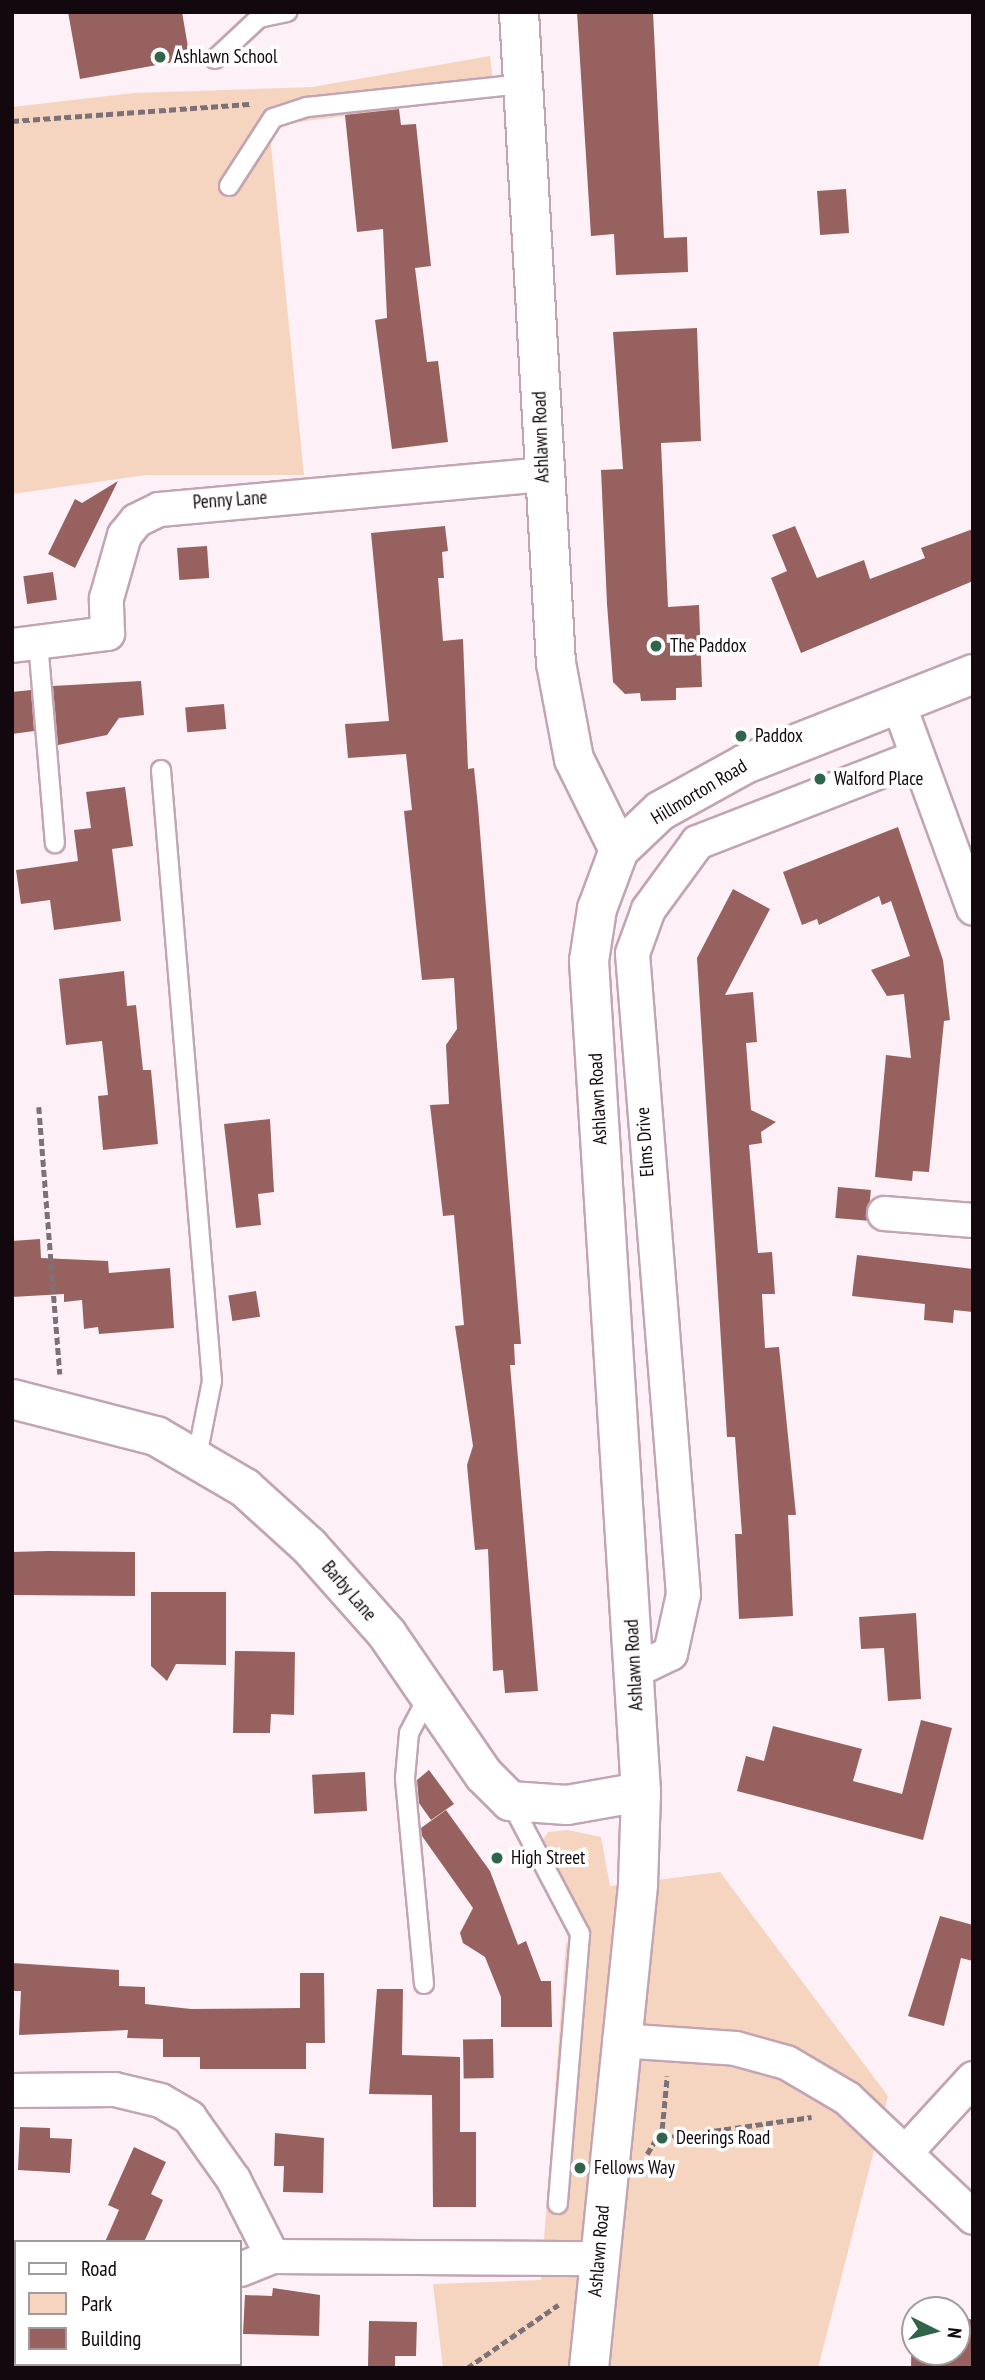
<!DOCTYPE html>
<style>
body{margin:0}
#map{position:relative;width:985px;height:2380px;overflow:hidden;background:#fdf0f6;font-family:"PT Sans Narrow",sans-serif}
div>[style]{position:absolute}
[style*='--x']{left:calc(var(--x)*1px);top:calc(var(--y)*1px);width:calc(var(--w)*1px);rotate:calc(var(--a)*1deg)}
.green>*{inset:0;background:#f5d5c0}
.building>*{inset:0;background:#96615f;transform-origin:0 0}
.path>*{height:4.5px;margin-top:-2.25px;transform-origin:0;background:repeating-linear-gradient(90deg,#7c7176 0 7px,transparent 0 10.5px)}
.roads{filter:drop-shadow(2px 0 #c2a4b3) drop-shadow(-2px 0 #c2a4b3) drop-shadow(0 2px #c2a4b3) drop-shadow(0 -2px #c2a4b3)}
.service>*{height:18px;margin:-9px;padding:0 9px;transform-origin:9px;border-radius:9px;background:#fff}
.minor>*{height:33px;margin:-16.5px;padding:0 16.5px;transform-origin:16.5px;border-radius:16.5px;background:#fff}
.tertiary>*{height:38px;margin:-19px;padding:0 19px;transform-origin:19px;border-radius:19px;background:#fff}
.secondary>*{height:38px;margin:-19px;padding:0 19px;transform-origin:19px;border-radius:19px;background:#fff}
.trunk>*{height:38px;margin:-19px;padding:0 19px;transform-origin:19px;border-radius:19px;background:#fff}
.dots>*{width:19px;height:19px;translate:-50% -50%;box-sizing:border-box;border:4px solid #fff;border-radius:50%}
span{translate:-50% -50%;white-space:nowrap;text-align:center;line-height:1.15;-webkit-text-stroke:7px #fff;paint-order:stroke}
.poi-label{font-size:19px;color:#12080d}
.left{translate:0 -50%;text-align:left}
.street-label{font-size:19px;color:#12080d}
.frame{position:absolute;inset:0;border:14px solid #12080d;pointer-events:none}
.legend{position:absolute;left:14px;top:2240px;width:228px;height:126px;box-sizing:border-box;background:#fff;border:2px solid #a09c9e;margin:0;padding:9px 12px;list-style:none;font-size:21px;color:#12080d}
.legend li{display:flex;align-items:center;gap:14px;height:35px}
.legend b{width:35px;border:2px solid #a09c9e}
.north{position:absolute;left:901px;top:2296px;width:70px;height:70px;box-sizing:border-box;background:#fff;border:2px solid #a09c9e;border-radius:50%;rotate:96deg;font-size:19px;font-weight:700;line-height:28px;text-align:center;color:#12080d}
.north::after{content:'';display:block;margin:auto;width:24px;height:32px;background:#31654b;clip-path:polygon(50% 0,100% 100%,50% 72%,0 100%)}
</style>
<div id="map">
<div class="green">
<div style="clip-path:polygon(490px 56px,495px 96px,269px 126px,304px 475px,146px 475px,12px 494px,12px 107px,134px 93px,312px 87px)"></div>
<div style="clip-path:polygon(568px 1830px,601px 1837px,610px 1886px,720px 1872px,888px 2096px,818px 2368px,443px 2368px,433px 2284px,541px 2280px,566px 1943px,586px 1926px,566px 1882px,539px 1846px,548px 1832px)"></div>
</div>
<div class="building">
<div style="clip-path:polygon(68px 12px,182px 12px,190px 59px,80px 79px)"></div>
<div style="clip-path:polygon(577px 12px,653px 12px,664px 238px,687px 237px,688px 272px,616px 275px,614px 234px,591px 236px)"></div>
<div style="clip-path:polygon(399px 109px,401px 125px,416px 124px,431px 266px,415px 268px,427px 362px,438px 361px,448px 442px,392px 449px,375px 320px,387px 318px,383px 229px,357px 232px,345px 115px)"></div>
<div style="left:846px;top:189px;width:44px;height:29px;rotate:86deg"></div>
<div style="clip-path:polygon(697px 328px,701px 441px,661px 443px,668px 607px,699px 605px,702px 687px,676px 688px,676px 700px,641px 701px,640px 693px,625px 694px,613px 682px,607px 604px,601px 470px,623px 469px,613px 332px)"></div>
<div style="clip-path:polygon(118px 481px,75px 568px,48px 554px,75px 499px,82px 503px)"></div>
<div style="clip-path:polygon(445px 526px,448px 551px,442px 552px,444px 578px,438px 578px,443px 641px,463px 639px,468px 769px,474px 768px,478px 807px,521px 1344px,514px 1344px,515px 1365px,510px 1365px,538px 1691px,505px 1693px,503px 1670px,493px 1671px,488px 1549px,475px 1550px,467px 1465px,473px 1446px,455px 1326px,464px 1325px,454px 1215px,443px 1216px,430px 1105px,449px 1104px,446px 1045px,457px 1029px,454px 978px,422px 980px,404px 811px,412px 810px,406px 754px,348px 758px,345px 724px,389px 721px,371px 533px)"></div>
<div style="clip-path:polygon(795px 526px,817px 578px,864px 560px,870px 579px,925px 558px,921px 548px,973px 529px,973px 581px,801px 653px,771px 578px,787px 571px,772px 535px)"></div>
<div style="left:207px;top:546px;width:32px;height:30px;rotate:86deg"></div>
<div style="left:53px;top:572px;width:28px;height:30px;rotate:82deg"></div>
<div style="clip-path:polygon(141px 681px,144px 715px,119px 718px,107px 735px,58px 745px,53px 686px)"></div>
<div style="clip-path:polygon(31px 690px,34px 731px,12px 734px,12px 692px)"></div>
<div style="left:224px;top:704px;width:25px;height:39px;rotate:85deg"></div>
<div style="clip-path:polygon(125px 787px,133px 846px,112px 849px,121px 921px,54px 930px,50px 900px,21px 904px,16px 870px,78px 861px,74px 830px,91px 828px,86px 792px)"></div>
<div style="clip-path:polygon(898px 827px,943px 960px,950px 1020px,944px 1021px,929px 1172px,913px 1171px,912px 1181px,875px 1177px,886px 1055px,911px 1058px,904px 994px,887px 996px,871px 970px,910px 956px,891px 901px,882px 905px,879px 896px,819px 925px,817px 919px,802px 925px,783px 872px)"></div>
<div style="clip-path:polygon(733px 889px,770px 909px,725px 995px,753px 992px,757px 1042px,746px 1043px,751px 1110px,776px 1122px,761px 1132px,762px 1143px,749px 1145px,758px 1253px,772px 1252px,775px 1294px,762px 1294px,765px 1348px,779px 1347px,796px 1515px,788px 1515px,793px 1616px,739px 1619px,735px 1534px,742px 1534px,735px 1437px,727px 1437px,697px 958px)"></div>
<div style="clip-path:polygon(124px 971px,127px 1006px,136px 1005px,143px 1070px,151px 1070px,158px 1144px,103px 1150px,98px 1096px,108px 1095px,102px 1041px,66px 1045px,59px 979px)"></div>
<div style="clip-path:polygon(270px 1119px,274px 1192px,258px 1194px,261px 1225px,236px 1228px,224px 1124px)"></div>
<div style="left:838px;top:1187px;width:33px;height:31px;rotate:5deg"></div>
<div style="clip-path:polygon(40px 1239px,41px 1258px,108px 1261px,109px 1273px,170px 1268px,174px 1328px,99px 1334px,98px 1327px,84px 1329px,82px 1300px,64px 1302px,64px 1294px,12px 1297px,12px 1241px)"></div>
<div style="clip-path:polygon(857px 1255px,973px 1269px,973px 1312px,954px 1310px,953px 1323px,924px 1320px,925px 1304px,852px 1296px)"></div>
<div style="left:256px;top:1291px;width:26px;height:28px;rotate:81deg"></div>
<div style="clip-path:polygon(48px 1551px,135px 1552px,135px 1596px,12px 1595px,12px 1552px)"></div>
<div style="clip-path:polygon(151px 1592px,226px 1592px,226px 1665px,176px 1664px,167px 1681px,151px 1666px)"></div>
<div style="clip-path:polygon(916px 1613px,921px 1699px,888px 1701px,884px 1648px,861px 1649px,859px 1617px)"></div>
<div style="clip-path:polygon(235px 1651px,295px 1652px,294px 1715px,271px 1714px,270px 1733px,233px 1733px)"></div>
<div style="clip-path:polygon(921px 1720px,952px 1728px,923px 1840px,737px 1791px,746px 1756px,764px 1761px,773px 1726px,862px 1749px,853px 1781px,902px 1794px)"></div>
<div style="clip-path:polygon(429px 1770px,454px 1804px,431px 1820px,419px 1803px,417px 1780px)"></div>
<div style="left:365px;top:1772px;width:39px;height:53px;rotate:87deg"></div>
<div style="clip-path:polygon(446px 1810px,490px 1871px,518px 1945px,526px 1941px,541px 1981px,551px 1981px,552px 2027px,501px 2027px,501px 1997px,485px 1957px,463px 1943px,460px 1933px,473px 1908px,422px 1836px,421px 1828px)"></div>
<div style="clip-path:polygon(940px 1916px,973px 1925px,973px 1961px,961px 1958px,944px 2026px,908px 2016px)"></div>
<div style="clip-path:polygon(12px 1963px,119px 1970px,119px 1986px,145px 1987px,145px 2004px,191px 2009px,300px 2008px,300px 1973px,324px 1973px,325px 2043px,306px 2043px,306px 2069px,200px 2069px,200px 2057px,163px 2057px,163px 2039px,127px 2038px,128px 2030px,19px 2035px,21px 1991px,12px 1991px)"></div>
<div style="clip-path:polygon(377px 1989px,403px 1989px,402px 2055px,460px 2057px,460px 2132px,476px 2132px,476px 2207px,433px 2207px,432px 2095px,369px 2094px)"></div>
<div style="left:493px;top:2039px;width:39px;height:30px;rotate:89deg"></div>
<div style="clip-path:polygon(20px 2127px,50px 2128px,50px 2138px,72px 2139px,70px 2173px,18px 2170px)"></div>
<div style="clip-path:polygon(275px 2133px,324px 2138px,323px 2193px,283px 2192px,284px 2166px,274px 2166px)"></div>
<div style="clip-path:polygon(134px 2147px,166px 2162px,151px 2194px,163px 2200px,144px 2242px,105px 2242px,119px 2210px,108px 2205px)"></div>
<div style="clip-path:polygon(273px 2288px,320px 2295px,319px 2336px,243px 2334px,245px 2295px,272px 2296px)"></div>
<div style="clip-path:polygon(912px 2307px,928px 2310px,915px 2310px,915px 2352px,957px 2352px,957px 2316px,973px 2320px,973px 2368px,911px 2368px)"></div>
<div style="clip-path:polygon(369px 2321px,417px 2322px,416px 2356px,395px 2356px,395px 2367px,368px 2367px)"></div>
</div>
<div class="path">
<div style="--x:12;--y:121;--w:241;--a:-4.1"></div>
<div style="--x:39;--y:1107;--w:268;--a:85.5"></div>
<div style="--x:662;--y:2130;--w:8;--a:90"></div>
<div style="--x:662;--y:2138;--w:151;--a:-8"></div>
<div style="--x:647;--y:2154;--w:29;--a:-59"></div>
<div style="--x:662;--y:2129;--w:53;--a:-84.6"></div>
<div style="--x:467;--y:2368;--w:111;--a:-34.7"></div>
</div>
<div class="roads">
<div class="service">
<div style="--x:215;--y:59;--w:60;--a:-43"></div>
<div style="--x:259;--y:18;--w:29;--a:-12"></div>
<div style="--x:229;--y:186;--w:81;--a:-57.1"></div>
<div style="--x:273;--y:118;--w:36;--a:-18"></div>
<div style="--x:307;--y:107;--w:218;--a:-6.1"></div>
<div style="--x:38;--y:642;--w:202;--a:85.2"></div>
<div style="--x:161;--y:770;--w:613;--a:85.23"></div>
<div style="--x:212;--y:1381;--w:82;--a:101.3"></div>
<div style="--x:510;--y:1801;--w:150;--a:62.2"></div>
<div style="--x:580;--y:1934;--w:271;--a:94.7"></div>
<div style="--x:424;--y:1984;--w:207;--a:-95.3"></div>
<div style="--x:405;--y:1778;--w:45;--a:-84.9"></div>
<div style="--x:409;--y:1733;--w:43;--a:-62.2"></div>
</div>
<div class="minor">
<div style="--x:12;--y:645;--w:96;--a:-7.2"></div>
<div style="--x:107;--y:633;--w:35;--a:-92"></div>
<div style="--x:106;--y:598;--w:66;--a:-74.1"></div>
<div style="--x:124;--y:535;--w:19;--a:-51"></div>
<div style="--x:136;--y:520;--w:25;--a:-26"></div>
<div style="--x:159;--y:509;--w:385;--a:-5.2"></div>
<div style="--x:898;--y:703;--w:218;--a:69.9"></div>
<div style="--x:884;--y:1213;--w:89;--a:4.5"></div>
<div style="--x:635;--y:1670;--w:39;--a:-26"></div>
<div style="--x:670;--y:1653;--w:60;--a:-77.6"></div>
<div style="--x:683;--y:1594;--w:643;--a:-94.55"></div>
<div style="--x:632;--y:953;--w:47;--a:-70"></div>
<div style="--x:648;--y:909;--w:83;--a:-53.8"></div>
<div style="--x:697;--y:842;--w:234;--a:-21.3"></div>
<div style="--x:619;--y:2040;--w:116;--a:3.9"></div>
<div style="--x:735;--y:2048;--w:53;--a:15.4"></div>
<div style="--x:786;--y:2062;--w:71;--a:30.5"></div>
<div style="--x:847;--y:2098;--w:173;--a:43.4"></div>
<div style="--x:12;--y:2090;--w:102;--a:-0.6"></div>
<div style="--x:114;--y:2089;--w:47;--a:13.4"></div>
<div style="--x:160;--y:2100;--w:34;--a:30"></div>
<div style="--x:189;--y:2117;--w:76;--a:54.6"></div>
<div style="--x:233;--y:2179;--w:86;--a:63.1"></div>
<div style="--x:272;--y:2256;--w:326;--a:0.4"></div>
<div style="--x:906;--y:2151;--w:99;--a:-47.5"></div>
<div style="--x:240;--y:2269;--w:35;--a:-22"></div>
</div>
<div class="tertiary">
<div style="--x:12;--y:1399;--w:149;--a:14.4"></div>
<div style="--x:156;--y:1436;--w:103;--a:30.3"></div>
<div style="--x:245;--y:1488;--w:86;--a:42.2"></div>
<div style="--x:309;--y:1546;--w:118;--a:48.4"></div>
<div style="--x:387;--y:1634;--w:171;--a:55.5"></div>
<div style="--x:484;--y:1775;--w:37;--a:45"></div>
<div style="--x:510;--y:1801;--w:57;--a:4"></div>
<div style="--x:567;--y:1805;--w:75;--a:-10"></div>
</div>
<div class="secondary">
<div style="--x:519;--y:12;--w:652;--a:86.75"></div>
<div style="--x:556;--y:663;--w:98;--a:79.4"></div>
<div style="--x:574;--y:759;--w:102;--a:63.7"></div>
</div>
<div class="trunk">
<div style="--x:589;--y:2368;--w:486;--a:-84.2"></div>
<div style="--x:638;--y:1884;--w:92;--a:-88.1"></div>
<div style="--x:641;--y:1792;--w:833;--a:-93.58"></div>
<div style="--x:589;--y:961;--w:53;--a:-81.3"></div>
<div style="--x:597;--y:909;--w:63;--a:-69.6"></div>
<div style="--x:619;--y:850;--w:57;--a:-43.6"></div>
<div style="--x:660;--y:811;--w:97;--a:-28.9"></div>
<div style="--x:745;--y:764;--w:245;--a:-21.5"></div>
</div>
</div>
<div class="dots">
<div style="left:160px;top:57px;background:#31654b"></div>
<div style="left:656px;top:646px;background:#31654b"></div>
<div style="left:741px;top:736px;background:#31654b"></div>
<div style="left:820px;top:779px;background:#31654b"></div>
<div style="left:497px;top:1858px;background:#31654b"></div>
<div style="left:662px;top:2138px;background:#31654b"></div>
<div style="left:580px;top:2168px;background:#31654b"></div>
</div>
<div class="poi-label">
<span class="left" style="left:174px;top:57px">Ashlawn School</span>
<span class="left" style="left:670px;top:646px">The Paddox</span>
<span class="left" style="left:755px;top:736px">Paddox</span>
<span class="left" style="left:834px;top:779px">Walford Place</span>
<span class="left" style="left:511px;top:1858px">High Street</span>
<span class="left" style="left:676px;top:2138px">Deerings Road</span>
<span class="left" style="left:594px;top:2168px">Fellows Way</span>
</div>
<div class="street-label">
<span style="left:541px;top:437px;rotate:-92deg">Ashlawn Road</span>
<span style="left:230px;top:500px;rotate:-4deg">Penny Lane</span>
<span style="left:699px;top:792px;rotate:-31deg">Hillmorton Road</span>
<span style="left:598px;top:1099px;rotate:-93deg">Ashlawn Road</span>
<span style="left:645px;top:1142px;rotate:-94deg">Elms Drive</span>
<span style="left:349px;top:1591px;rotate:49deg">Barby Lane</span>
<span style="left:634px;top:1665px;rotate:-93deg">Ashlawn Road</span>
<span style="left:599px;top:2251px;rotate:-85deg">Ashlawn Road</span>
</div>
<div class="frame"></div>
<ul class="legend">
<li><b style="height:9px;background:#fff"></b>Road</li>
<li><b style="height:19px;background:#f5d5c0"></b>Park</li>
<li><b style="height:19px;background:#96615f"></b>Building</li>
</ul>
<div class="north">N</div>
</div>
